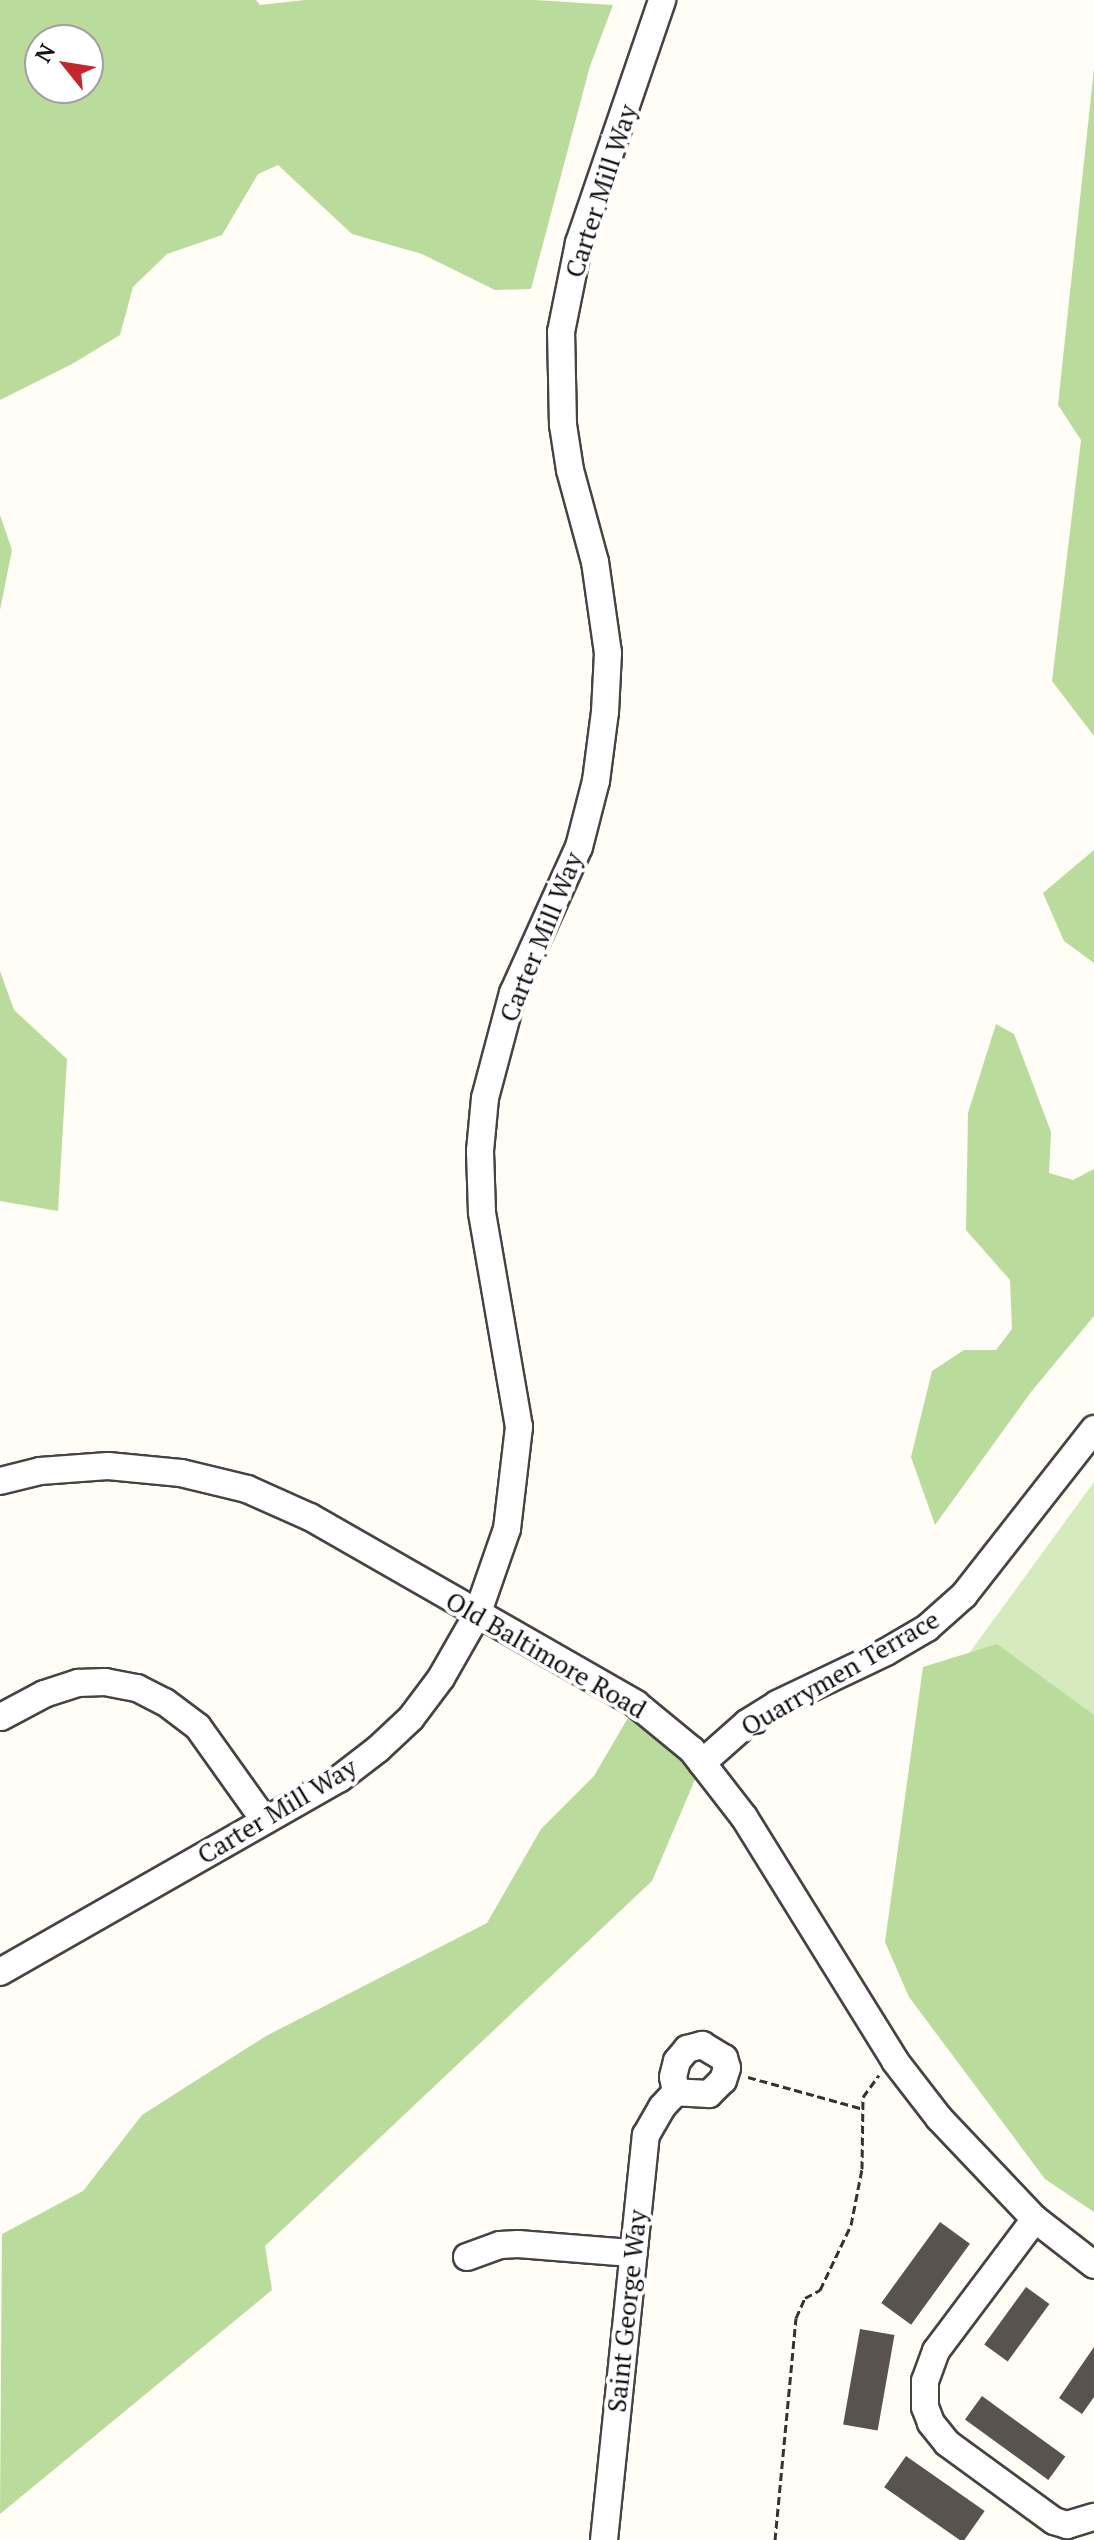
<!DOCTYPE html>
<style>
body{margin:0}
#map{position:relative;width:1094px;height:2540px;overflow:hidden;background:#fffdf5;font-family:"PT Serif",serif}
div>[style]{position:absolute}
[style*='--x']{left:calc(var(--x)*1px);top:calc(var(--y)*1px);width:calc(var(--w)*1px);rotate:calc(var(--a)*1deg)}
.green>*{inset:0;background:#d5ebbd}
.forest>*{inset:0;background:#b9dc9c}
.building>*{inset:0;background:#5a524d;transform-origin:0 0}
.path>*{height:3px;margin-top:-1.5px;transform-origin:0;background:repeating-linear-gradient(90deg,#333 0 8px,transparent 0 12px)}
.roads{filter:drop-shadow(2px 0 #444) drop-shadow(-2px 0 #444) drop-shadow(0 2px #444) drop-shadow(0 -2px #444)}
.minor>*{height:26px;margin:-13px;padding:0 13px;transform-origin:13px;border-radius:13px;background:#fff}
span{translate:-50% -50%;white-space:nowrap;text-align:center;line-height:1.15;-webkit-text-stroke:8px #fff;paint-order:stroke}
.street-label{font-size:26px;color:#111}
.north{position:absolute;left:24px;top:24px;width:80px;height:80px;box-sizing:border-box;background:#fff;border:2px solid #a0a0a0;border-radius:50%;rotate:300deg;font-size:22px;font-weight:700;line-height:32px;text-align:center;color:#111}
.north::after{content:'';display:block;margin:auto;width:28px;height:36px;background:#c4262e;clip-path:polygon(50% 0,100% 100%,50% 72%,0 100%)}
</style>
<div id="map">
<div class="green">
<div style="clip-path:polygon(1094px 1482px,1094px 1746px,1077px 1738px,970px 1652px)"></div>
</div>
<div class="forest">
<div style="clip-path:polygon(evenodd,0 0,256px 0,260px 5px,305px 0,535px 0,613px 5px,590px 66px,531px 289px,495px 290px,422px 254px,352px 234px,278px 165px,258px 174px,222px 235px,167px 254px,133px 287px,120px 335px,72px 364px,0 400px,0 0,40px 40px,88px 40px,88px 88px,40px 88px,40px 40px)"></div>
<div style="clip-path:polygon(1094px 68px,1094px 736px,1052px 681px,1081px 440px,1058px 405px)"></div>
<div style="clip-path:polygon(0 515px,12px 550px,0 610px)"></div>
<div style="clip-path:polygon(1094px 850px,1094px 963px,1064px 941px,1043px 893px)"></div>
<div style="clip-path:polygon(0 971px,14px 1010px,67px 1059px,58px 1211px,0 1201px)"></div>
<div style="clip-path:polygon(996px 1024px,1014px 1034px,1051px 1132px,1049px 1173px,1073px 1180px,1094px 1169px,1094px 1316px,1031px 1392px,935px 1525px,911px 1457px,932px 1371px,964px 1350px,996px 1350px,1012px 1329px,1010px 1280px,966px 1230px,968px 1113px)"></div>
<div style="clip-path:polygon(997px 1644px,1094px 1715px,1094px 2212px,1045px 2179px,909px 1997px,885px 1942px,923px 1667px)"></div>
<div style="clip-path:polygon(636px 1704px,702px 1763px,652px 1881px,265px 2246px,272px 2290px,0 2514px,2px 2234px,83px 2191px,142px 2115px,266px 2036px,487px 1923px,541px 1829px,594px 1776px)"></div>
</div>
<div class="building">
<div style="left:940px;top:2222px;width:37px;height:100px;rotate:36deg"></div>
<div style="left:1026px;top:2287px;width:29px;height:71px;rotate:36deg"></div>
<div style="left:860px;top:2329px;width:35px;height:97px;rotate:10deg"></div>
<div style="clip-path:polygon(1094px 2347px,1094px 2397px,1082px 2414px,1059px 2398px)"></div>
<div style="left:982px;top:2396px;width:103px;height:29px;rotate:36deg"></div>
<div style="left:906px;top:2456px;width:96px;height:38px;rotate:35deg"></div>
</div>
<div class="path">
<div style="--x:748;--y:2077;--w:119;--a:15.5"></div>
<div style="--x:775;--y:2540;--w:223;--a:-84.6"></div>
<div style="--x:796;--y:2318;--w:22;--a:-66"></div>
<div style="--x:805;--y:2298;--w:17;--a:-28"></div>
<div style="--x:820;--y:2290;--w:72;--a:-64.5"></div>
<div style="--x:851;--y:2225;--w:57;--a:-78.9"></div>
<div style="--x:862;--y:2169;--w:72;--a:-89.2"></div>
<div style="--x:863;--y:2097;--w:27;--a:-54"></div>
</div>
<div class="roads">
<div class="minor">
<div style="--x:0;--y:1481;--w:41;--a:-14"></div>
<div style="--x:40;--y:1471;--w:68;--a:-4.2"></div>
<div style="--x:108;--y:1466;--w:73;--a:5.5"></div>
<div style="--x:181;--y:1473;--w:68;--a:13.6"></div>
<div style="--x:247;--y:1489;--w:69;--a:24"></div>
<div style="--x:310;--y:1517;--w:376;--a:29.8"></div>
<div style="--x:636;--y:1704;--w:72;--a:39.4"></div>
<div style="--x:692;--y:1750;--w:85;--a:52.2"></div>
<div style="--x:744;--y:1817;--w:287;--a:58.2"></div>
<div style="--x:895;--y:2061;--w:72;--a:52.3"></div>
<div style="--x:939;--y:2118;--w:139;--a:46.5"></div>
<div style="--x:1035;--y:2219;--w:75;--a:37.9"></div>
<div style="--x:1;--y:1717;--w:49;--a:-28.1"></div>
<div style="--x:44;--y:1694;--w:36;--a:-18"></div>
<div style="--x:78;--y:1683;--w:27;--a:-2"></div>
<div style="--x:105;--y:1682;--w:33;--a:11"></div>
<div style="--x:137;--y:1688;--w:31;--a:27"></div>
<div style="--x:165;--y:1702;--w:41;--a:37.1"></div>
<div style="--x:198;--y:1727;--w:115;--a:54.5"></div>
<div style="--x:702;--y:1763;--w:60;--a:-41.6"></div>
<div style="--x:747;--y:1723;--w:36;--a:-32"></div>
<div style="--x:777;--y:1704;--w:121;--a:-25.5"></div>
<div style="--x:886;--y:1652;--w:48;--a:-30.3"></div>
<div style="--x:927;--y:1628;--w:50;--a:-41.7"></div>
<div style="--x:964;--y:1595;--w:211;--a:-51.9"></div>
<div style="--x:0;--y:1972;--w:390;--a:-29.7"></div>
<div style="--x:339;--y:1779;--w:49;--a:-37.6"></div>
<div style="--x:378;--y:1749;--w:45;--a:-43.2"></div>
<div style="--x:411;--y:1718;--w:50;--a:-53.1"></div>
<div style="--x:441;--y:1678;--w:73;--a:-60.3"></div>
<div style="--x:477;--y:1615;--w:91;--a:-70.8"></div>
<div style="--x:507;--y:1529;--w:103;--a:-83.3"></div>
<div style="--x:519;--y:1427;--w:218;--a:-99.8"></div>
<div style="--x:482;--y:1212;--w:61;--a:-91.9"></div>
<div style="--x:480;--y:1151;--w:53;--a:-84.6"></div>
<div style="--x:485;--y:1098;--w:109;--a:-75.1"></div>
<div style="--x:513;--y:993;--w:160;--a:-65.7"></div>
<div style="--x:579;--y:847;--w:68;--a:-75.6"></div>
<div style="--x:596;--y:781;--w:70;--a:-82.6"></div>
<div style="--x:605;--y:712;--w:59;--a:-87.1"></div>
<div style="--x:608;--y:653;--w:92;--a:-98.1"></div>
<div style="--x:595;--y:562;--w:95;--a:-105.2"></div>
<div style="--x:570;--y:470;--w:46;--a:-98.8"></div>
<div style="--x:563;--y:425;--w:93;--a:-91.2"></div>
<div style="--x:561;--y:332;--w:91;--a:-78.6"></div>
<div style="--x:579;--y:243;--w:257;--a:-71.1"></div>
<div style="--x:702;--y:2045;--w:26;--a:31"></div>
<div style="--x:724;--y:2058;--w:10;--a:73"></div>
<div style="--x:727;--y:2068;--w:13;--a:108"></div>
<div style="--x:723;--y:2080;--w:20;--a:135"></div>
<div style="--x:709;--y:2094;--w:33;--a:-177"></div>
<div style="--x:676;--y:2092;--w:15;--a:-101"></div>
<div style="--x:673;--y:2077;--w:16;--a:-76"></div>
<div style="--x:677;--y:2061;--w:16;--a:-50"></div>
<div style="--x:687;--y:2049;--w:16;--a:-15"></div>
<div style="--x:1035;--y:2219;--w:165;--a:126.9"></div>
<div style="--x:936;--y:2351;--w:32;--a:110"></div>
<div style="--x:925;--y:2381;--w:26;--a:90"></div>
<div style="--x:925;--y:2407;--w:17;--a:69"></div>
<div style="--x:931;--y:2423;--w:26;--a:51"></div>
<div style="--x:947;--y:2443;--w:132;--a:36.1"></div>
<div style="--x:1054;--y:2521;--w:14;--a:17"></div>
<div style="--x:1067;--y:2525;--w:28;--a:-17"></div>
<div style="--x:467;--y:2257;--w:35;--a:-20"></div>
<div style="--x:500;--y:2245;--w:18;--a:-3"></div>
<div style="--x:518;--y:2244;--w:113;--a:4.6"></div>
<div style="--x:604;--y:2540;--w:407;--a:-84.1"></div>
<div style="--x:646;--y:2135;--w:32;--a:-60"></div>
<div style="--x:662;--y:2107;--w:21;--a:-47"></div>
</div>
</div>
<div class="street-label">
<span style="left:601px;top:191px;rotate:-72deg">Carter Mill Way</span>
<span style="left:541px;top:937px;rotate:-68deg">Carter Mill Way</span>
<span style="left:546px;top:1655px;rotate:30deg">Old Baltimore Road</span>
<span style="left:840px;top:1673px;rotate:-30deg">Quarrymen Terrace</span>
<span style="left:277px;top:1811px;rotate:-31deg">Carter Mill Way</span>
<span style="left:627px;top:2311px;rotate:-84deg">Saint George Way</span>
</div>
<div class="north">N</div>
</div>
